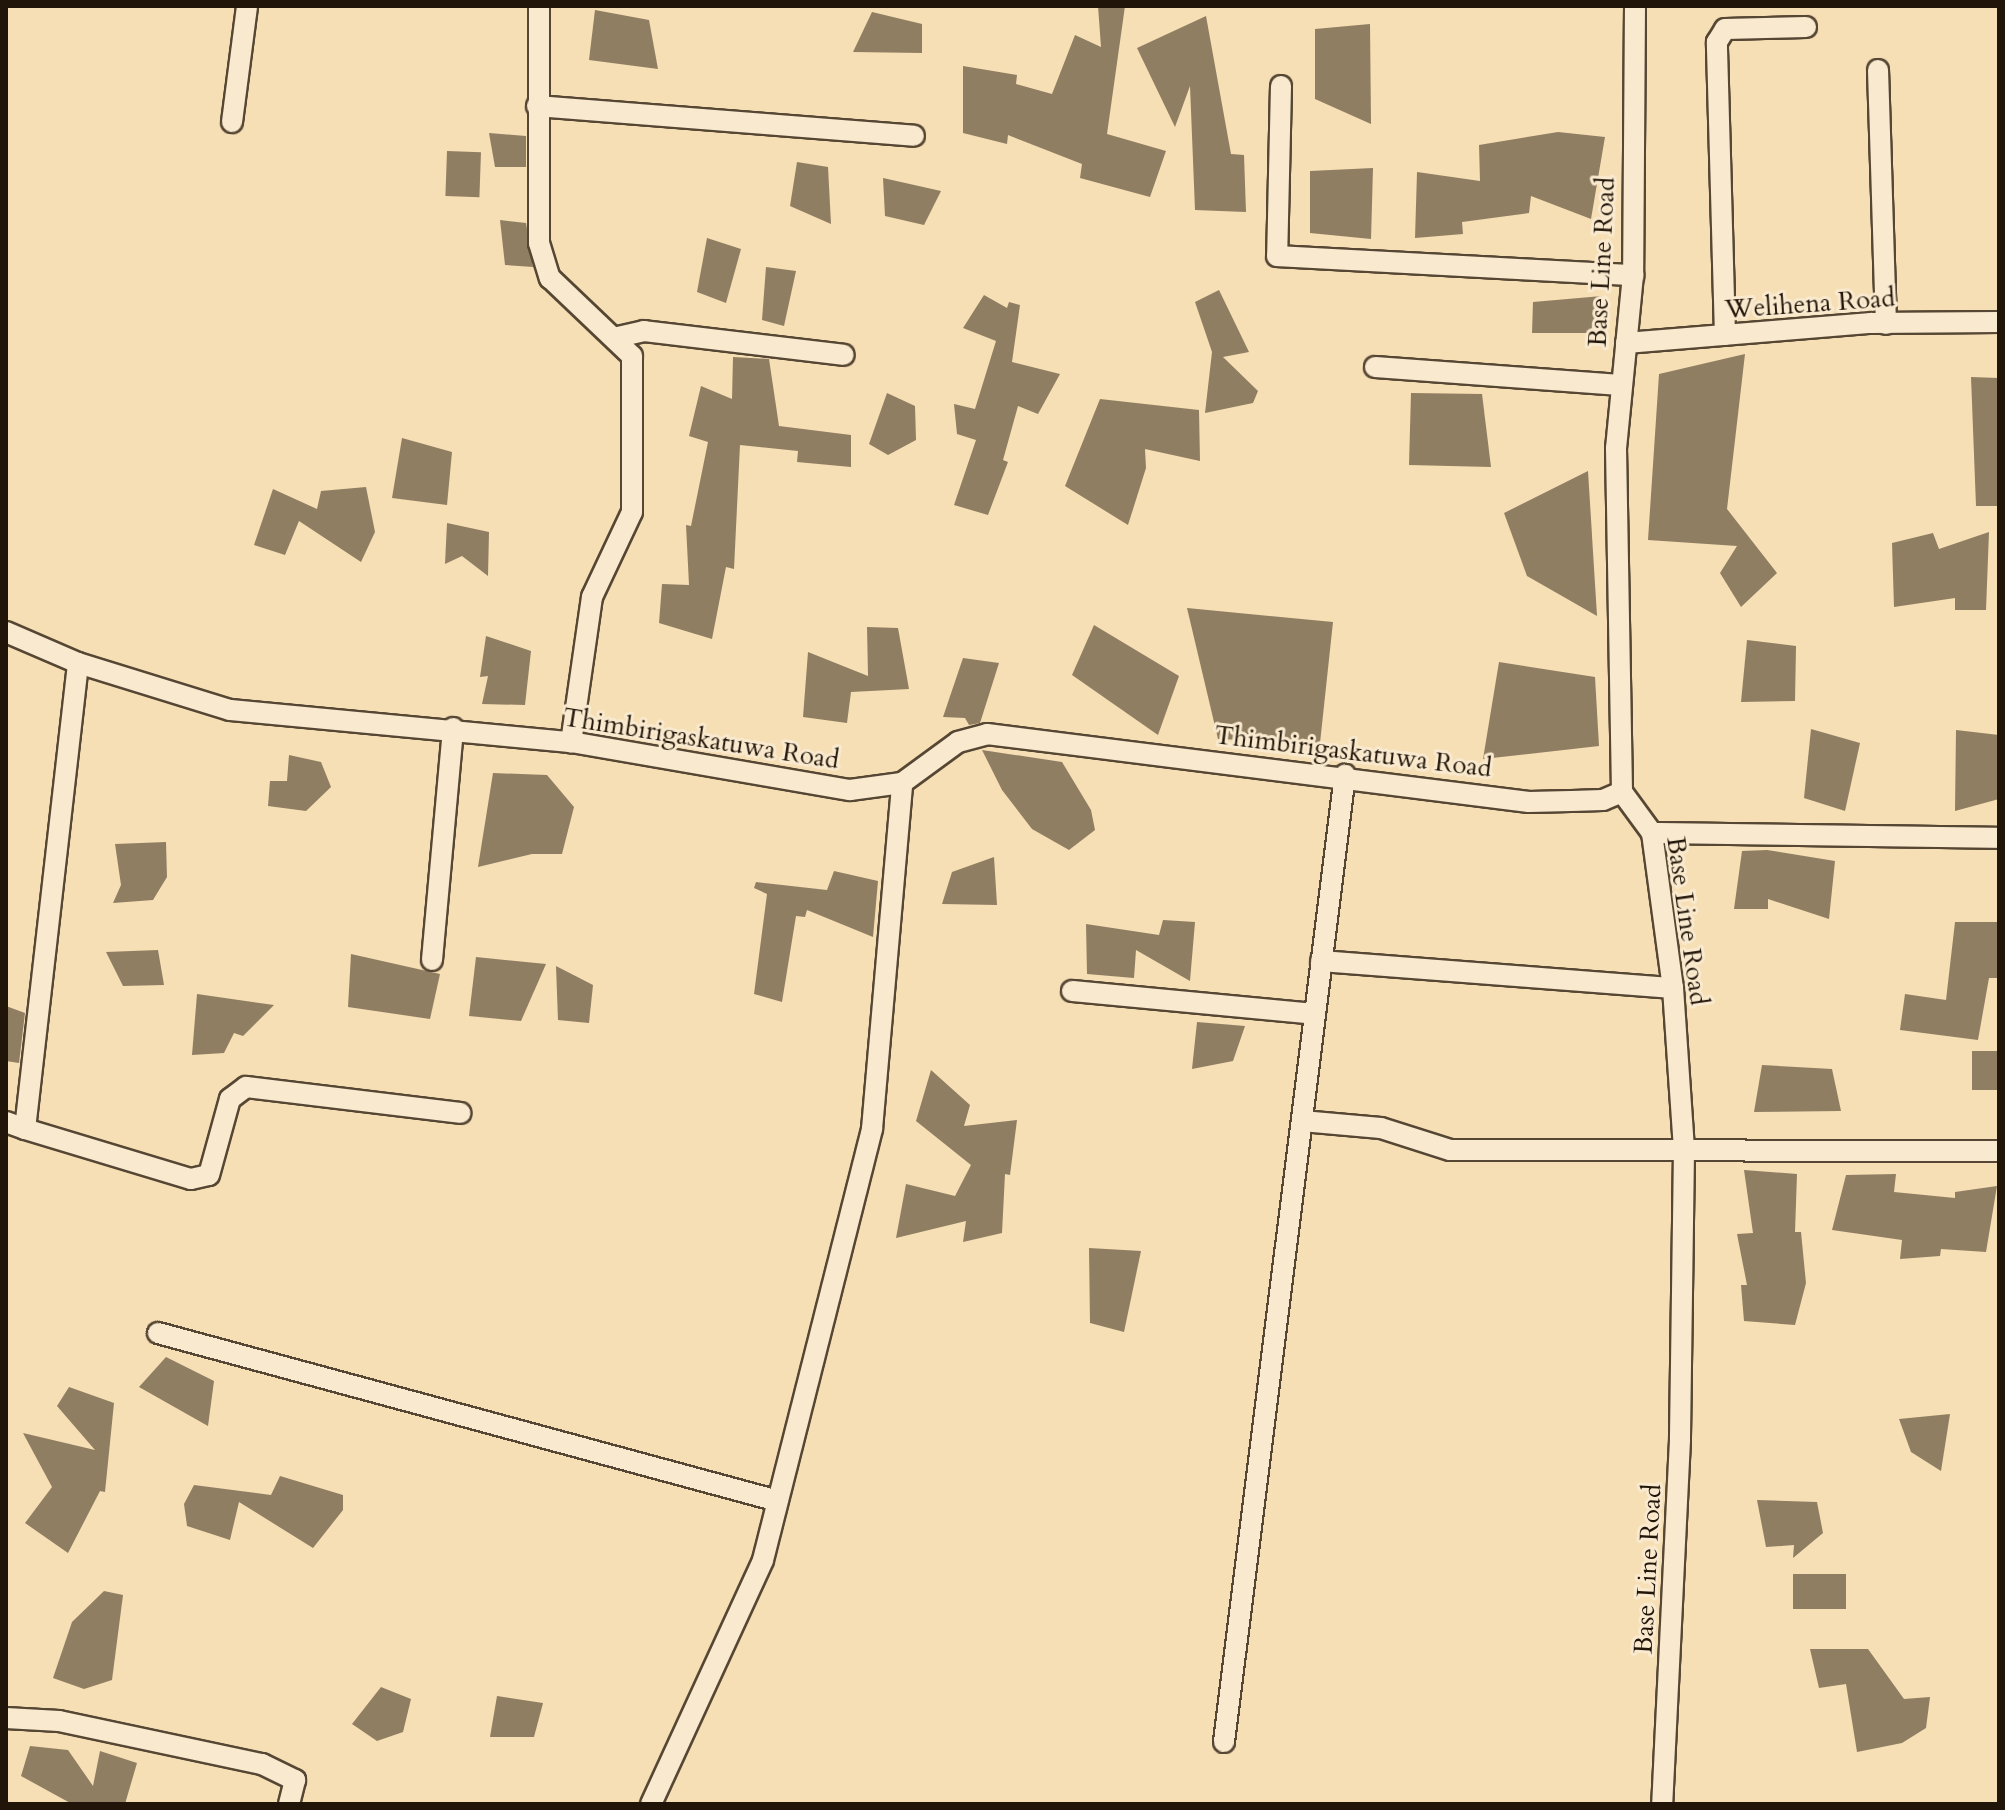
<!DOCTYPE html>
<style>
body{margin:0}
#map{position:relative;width:2005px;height:1810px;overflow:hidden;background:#f6deb5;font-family:Cardo,serif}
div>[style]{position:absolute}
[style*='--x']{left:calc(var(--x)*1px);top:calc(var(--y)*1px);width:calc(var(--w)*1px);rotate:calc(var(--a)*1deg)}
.building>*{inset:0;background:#907e62;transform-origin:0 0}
.roads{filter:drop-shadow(2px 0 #564734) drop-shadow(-2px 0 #564734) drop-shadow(0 2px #564734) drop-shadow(0 -2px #564734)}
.minor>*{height:20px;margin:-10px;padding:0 10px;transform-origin:10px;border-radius:10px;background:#f9eacf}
span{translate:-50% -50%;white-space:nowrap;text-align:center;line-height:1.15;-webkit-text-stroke:6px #f9eacf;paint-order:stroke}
.street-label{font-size:26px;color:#211509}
.frame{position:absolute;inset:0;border:8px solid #211509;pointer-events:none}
</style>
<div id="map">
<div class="building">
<div style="clip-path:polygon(1098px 6px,1125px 6px,1107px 134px,1166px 151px,1150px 197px,1080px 178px,1082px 164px,1008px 135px,1007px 144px,963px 133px,963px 66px,1017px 75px,1016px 84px,1052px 94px,1075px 35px,1101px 47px)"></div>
<div style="clip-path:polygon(595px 10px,649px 20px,658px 69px,589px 60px)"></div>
<div style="clip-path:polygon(872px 12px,922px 24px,922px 53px,853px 52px)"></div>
<div style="clip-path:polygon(1206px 16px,1231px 154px,1244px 155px,1246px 212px,1195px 210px,1190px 86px,1175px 127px,1137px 48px)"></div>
<div style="clip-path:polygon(1370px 24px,1371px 124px,1315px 99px,1315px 29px)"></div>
<div style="clip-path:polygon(1558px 132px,1605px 137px,1591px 219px,1531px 196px,1529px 213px,1462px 222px,1463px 234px,1415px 238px,1417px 172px,1480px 181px,1479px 145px)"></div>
<div style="clip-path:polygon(489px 133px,526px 136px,526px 167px,495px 167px)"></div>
<div style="left:447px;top:151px;width:34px;height:45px;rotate:2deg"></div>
<div style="clip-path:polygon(797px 162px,828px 167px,831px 224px,790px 206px)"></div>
<div style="clip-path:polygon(1373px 168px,1371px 239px,1310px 233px,1310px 171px)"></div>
<div style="clip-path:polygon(883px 178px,941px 191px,924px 225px,885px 216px)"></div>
<div style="clip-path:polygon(500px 220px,526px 223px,533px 267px,505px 265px)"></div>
<div style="clip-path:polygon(707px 238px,741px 249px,726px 303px,697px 292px)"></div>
<div style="clip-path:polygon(766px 267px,796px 271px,784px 326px,762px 320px)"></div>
<div style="clip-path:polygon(1219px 290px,1249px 352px,1223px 357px,1258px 391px,1253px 403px,1205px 413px,1212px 352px,1195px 302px)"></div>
<div style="clip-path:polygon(984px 295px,1007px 308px,1009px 302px,1020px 305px,1012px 362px,1060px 374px,1038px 414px,1018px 406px,1003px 460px,1008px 462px,988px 515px,954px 505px,976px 440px,957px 434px,954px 404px,975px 409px,996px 341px,963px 328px)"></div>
<div style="clip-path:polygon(1602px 296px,1590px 333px,1532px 333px,1533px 302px)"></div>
<div style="clip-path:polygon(1745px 354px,1727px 509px,1777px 573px,1741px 607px,1720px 573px,1737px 546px,1648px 540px,1659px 374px)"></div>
<div style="clip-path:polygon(733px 357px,769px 359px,779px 426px,851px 435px,851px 467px,797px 462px,798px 451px,740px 445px,734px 569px,726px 567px,712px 639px,659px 623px,662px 584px,689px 585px,686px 525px,691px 526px,708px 442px,689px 436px,701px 386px,732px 399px)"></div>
<div style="clip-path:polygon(1971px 377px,1999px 378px,1999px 506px,1976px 506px)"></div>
<div style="clip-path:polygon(887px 393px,915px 406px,916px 440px,888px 455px,869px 444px)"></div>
<div style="clip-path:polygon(1411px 393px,1482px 394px,1491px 467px,1409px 465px)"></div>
<div style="clip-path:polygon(1100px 399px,1199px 410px,1200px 461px,1145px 449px,1146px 468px,1128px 525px,1065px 486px)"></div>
<div style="clip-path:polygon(402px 438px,452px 452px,447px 505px,392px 498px)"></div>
<div style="clip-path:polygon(1588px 471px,1597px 616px,1527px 576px,1504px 513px)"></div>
<div style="clip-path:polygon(366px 487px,375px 532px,361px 562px,299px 521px,285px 555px,254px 545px,273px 489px,317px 509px,321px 491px)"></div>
<div style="clip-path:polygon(447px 523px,489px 532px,488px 576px,462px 556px,445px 564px)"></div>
<div style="clip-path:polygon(1989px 532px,1986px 610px,1955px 610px,1955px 598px,1894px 607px,1892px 543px,1933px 533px,1939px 549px)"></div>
<div style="clip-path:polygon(1187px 608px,1333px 622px,1320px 743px,1218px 739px)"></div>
<div style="clip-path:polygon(1094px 625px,1179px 676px,1158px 735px,1072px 675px)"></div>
<div style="clip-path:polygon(867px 627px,898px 628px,909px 689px,851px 692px,847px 723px,803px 717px,808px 652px,868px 676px)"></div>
<div style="clip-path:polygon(486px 636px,531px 651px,525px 705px,482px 704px,488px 676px,480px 677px)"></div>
<div style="clip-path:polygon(1747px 640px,1796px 646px,1795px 701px,1741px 702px)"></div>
<div style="clip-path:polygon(963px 658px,999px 663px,980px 723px,969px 725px,965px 718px,943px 717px)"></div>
<div style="clip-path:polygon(1499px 662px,1595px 677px,1599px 746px,1483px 759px)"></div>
<div style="clip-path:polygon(1811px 729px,1860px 743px,1845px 811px,1804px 798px)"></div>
<div style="clip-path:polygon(1956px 730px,1999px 735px,1999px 799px,1955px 811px)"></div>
<div style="clip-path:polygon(982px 750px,1062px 762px,1091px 810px,1095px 830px,1069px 850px,1032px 829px,1002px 790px)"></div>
<div style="clip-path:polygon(289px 755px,321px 762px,331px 787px,306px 811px,268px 806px,270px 781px,287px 781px)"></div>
<div style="clip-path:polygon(493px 773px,547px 775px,574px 807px,562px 854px,532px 854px,478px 867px)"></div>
<div style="clip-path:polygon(166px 842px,167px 877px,153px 900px,113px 903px,121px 885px,115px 844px)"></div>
<div style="clip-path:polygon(1767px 850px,1835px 861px,1829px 919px,1768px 899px,1768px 909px,1734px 909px,1742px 851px)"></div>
<div style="clip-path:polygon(994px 857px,997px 905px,942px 904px,952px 872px)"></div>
<div style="clip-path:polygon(834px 871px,878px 881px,873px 937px,807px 910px,805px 917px,796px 916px,782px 1002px,754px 994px,767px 894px,754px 888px,756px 882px,827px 890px)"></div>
<div style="clip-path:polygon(1163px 920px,1195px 922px,1190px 981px,1136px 950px,1134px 978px,1087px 974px,1086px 924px,1159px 935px)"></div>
<div style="clip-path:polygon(1955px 922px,1999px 922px,1999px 978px,1989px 978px,1978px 1040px,1900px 1030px,1905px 994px,1946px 1000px)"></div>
<div style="clip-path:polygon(158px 950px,164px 985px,123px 986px,106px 952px)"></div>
<div style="clip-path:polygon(351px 954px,440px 974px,430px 1019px,348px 1007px)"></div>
<div style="clip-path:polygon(476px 957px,546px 964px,521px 1021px,469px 1016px)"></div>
<div style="clip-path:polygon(556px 966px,593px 985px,589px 1023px,558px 1020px)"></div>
<div style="clip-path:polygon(197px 994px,274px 1005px,243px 1036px,234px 1033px,224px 1053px,192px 1055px)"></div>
<div style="clip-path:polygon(6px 1006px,25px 1013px,19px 1063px,6px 1061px)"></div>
<div style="clip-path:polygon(1197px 1022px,1245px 1026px,1233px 1061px,1192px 1069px)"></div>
<div style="left:1999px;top:1051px;width:39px;height:27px;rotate:90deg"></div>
<div style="clip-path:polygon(1762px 1065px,1832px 1069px,1841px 1111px,1754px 1112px)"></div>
<div style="clip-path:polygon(931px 1070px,970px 1105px,964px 1126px,1017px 1120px,1010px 1175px,1005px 1174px,1002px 1233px,963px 1242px,966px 1221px,896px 1238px,906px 1184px,955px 1196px,971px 1165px,916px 1121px)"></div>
<div style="clip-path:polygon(1744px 1170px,1797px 1174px,1795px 1232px,1801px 1232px,1806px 1283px,1795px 1325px,1744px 1321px,1741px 1285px,1747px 1285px,1737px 1234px,1753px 1233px)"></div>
<div style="clip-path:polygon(1896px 1174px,1894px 1192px,1955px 1198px,1955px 1192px,1997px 1186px,1986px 1252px,1941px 1249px,1940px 1256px,1900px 1259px,1902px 1240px,1832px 1230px,1846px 1175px)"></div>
<div style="clip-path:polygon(1089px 1248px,1141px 1251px,1124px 1332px,1090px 1323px)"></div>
<div style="clip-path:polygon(166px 1357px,214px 1381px,208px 1426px,139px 1387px)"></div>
<div style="clip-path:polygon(69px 1387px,114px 1403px,105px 1492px,100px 1491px,68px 1553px,25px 1523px,52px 1487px,23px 1433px,95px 1450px,57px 1406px)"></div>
<div style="clip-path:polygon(1950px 1414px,1941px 1471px,1911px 1452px,1899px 1419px)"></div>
<div style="clip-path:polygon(280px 1476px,343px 1495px,343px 1510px,313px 1548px,239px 1502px,230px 1540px,187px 1526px,184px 1504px,194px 1485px,271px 1495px)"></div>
<div style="clip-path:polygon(1757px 1500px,1817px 1502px,1823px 1533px,1793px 1558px,1794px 1545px,1766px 1547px)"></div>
<div style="left:1793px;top:1574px;width:53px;height:35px"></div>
<div style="clip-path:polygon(104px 1591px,123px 1595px,112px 1680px,84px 1689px,53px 1678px,72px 1622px)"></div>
<div style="clip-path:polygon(1810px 1649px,1868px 1649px,1904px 1699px,1930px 1697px,1926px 1728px,1902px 1743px,1857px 1752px,1846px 1684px,1819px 1688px)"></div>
<div style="clip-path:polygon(381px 1687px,411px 1699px,403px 1732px,377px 1741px,352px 1724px)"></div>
<div style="clip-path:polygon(497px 1696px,543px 1703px,534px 1737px,490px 1737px)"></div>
<div style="clip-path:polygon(30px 1746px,68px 1750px,93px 1786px,100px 1751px,137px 1763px,125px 1804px,72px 1804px,21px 1776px)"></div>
</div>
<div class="roads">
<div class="minor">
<div style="--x:539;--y:6;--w:237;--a:90"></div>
<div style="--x:539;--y:243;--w:37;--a:73"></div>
<div style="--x:550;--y:278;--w:113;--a:43.6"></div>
<div style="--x:632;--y:356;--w:156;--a:90"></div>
<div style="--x:632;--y:512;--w:94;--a:115.2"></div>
<div style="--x:592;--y:597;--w:147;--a:98.2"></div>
<div style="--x:1635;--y:6;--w:269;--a:90.4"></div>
<div style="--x:1633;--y:275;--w:174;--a:95.6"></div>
<div style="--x:1616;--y:448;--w:344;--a:89"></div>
<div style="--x:1622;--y:792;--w:51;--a:53.8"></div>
<div style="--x:1652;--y:833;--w:156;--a:82.3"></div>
<div style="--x:1673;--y:988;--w:162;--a:86.1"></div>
<div style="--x:1684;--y:1150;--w:290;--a:90.8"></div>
<div style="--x:1680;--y:1440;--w:364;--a:92.8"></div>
<div style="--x:1878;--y:70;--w:254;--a:88.2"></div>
<div style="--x:1281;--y:86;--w:170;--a:91.3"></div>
<div style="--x:1277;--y:256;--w:357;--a:3.1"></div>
<div style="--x:537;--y:106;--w:378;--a:4.5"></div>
<div style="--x:232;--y:122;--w:117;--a:-82.6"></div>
<div style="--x:1725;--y:335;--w:293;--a:-91.6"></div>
<div style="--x:1717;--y:42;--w:15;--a:-58"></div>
<div style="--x:1725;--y:29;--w:81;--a:-1.4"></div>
<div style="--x:618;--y:337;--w:27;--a:-13"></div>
<div style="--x:644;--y:331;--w:201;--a:6.8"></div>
<div style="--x:1626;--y:343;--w:246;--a:-4.7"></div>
<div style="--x:1871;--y:323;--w:128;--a:-0.4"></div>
<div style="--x:1375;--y:367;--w:246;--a:4.2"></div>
<div style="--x:6;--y:632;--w:78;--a:23.3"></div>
<div style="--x:78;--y:663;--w:159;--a:17.2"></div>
<div style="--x:230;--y:710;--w:342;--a:5.4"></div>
<div style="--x:571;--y:742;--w:283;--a:9.8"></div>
<div style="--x:850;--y:790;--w:52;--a:-7.7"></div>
<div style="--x:902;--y:783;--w:69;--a:-36.2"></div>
<div style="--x:958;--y:742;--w:30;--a:-15"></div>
<div style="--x:987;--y:734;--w:546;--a:7.15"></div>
<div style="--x:1529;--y:802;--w:74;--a:-1.5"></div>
<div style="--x:1603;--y:800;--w:21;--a:-23"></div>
<div style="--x:1652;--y:833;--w:347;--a:0.8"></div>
<div style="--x:432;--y:960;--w:233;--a:-84.8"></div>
<div style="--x:1321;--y:961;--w:353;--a:4.4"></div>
<div style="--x:1072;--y:991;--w:244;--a:5.4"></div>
<div style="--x:1302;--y:1121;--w:79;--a:5.1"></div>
<div style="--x:1381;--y:1128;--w:72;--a:17.7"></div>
<div style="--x:1450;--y:1150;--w:549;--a:0.1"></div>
<div style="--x:6;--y:1122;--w:20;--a:20"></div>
<div style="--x:25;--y:1129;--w:469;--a:-83.5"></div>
<div style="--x:25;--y:1129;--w:173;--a:16.8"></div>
<div style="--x:191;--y:1179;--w:18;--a:-13"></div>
<div style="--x:209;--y:1175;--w:79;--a:-74.6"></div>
<div style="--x:230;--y:1099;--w:20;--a:-37"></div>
<div style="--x:246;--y:1087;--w:216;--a:6.9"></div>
<div style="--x:158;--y:1333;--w:642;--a:15.16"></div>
<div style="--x:6;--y:1718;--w:53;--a:3.2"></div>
<div style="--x:59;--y:1721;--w:208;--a:12"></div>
<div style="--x:262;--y:1764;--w:37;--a:26"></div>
<div style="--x:295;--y:1780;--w:25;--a:104"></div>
<div style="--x:1224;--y:1742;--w:975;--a:-82.87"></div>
<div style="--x:651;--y:1804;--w:268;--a:-65.3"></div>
<div style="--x:763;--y:1560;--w:445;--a:-75.8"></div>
<div style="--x:872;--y:1129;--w:347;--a:-85"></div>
</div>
</div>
<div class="street-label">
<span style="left:1602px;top:262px;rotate:-87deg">Base Line Road</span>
<span style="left:1810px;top:304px;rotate:-4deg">Welihena Road</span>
<span style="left:701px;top:739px;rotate:9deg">Thimbirigaskatuwa Road</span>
<span style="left:1353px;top:752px;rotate:7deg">Thimbirigaskatuwa Road</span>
<span style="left:1687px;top:921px;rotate:82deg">Base Line Road</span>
<span style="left:1648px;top:1569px;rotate:-87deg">Base Line Road</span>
</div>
<div class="frame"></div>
</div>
